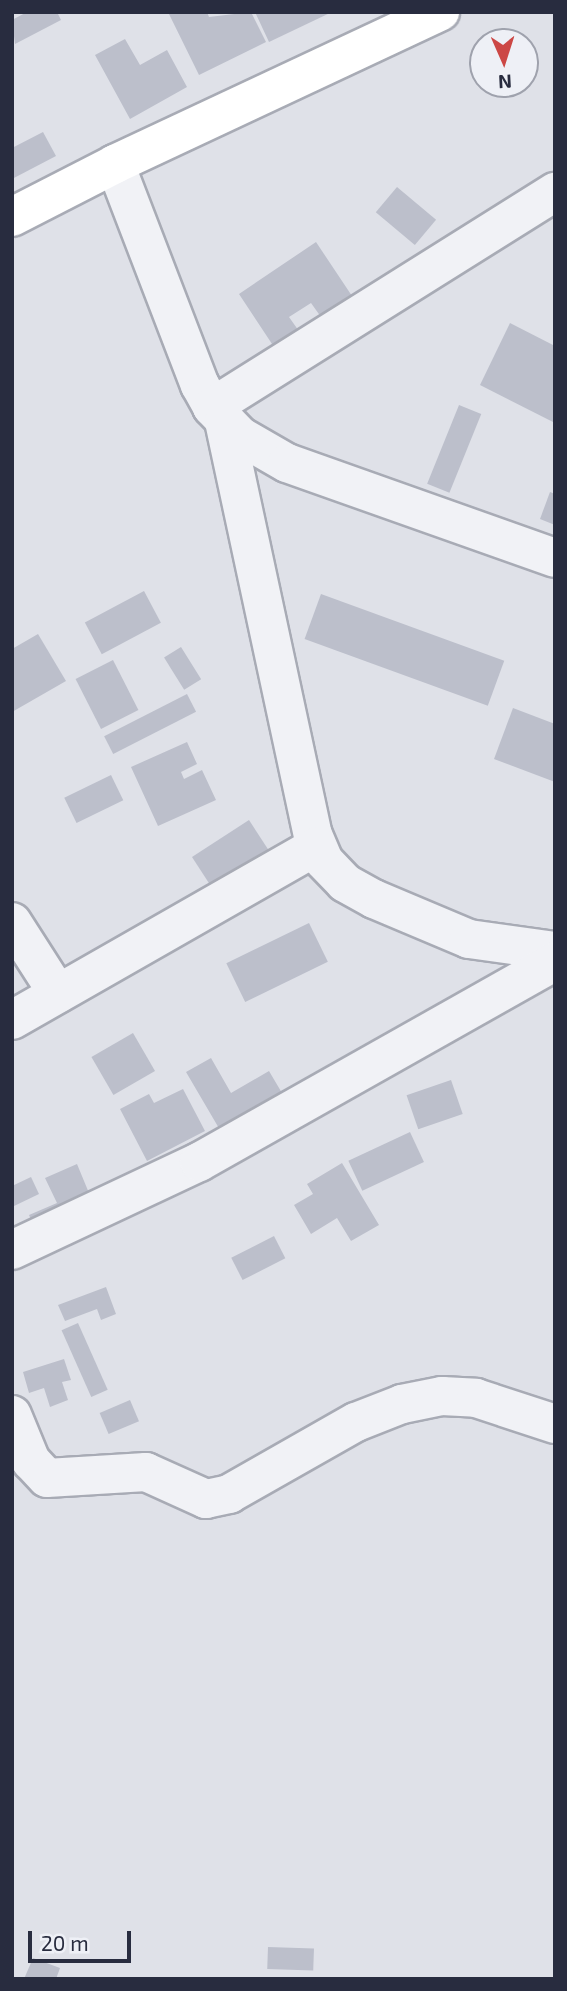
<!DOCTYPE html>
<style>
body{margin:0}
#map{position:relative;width:567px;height:1991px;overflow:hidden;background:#dfe1e8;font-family:"Exo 2",sans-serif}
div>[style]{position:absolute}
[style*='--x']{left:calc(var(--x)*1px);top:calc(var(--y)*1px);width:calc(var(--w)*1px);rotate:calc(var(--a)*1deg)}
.building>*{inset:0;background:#bcbfcb;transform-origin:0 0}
.roads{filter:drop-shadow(2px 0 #a8abb5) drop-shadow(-2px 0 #a8abb5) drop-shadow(0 2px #a8abb5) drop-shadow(0 -2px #a8abb5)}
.minor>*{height:38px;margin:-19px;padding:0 19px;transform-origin:19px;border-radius:19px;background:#f1f2f6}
.major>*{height:38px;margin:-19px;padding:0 19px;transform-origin:19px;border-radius:19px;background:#fff}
span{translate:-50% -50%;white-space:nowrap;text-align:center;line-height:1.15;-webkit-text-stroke:7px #eef0f6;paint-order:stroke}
.frame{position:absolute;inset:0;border:14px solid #282c3f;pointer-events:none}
.north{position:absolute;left:469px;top:28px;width:70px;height:70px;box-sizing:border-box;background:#eef0f6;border:2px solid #9fa2ad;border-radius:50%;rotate:177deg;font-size:19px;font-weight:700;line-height:28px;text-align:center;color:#282c3f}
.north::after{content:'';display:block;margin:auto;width:24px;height:32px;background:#cc4745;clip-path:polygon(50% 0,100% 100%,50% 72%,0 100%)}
.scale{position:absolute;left:28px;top:1931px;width:103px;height:32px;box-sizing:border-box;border:4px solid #282c3f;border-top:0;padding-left:9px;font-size:21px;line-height:24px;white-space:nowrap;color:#282c3f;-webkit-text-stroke:5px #eef0f6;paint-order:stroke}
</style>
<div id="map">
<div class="building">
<div style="clip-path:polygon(27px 12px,57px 12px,61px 20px,15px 44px,12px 20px)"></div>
<div style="clip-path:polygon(168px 12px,207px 12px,209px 17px,251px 12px,266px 42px,199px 75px)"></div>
<div style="clip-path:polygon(255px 12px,332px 12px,269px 42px)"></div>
<div style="clip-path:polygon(125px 39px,140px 65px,167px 50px,187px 87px,130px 119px,95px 55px)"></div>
<div style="clip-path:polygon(43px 132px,56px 156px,12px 179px,12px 148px)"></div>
<div style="left:397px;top:187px;width:51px;height:33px;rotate:40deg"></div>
<div style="clip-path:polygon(316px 242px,352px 296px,321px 317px,311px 303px,289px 317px,301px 334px,276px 350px,239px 294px)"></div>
<div style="clip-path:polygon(510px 323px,555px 346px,555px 423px,480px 385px)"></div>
<div style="left:459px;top:405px;width:24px;height:85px;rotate:22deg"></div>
<div style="clip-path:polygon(550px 492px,555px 494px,555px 525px,540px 519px)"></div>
<div style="left:144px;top:591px;width:36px;height:67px;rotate:62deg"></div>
<div style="left:321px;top:594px;width:195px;height:48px;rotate:20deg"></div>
<div style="clip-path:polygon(38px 634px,66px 681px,12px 712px,12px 649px)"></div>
<div style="left:181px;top:647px;width:38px;height:20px;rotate:58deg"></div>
<div style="left:113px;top:660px;width:56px;height:42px;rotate:63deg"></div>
<div style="left:187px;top:694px;width:20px;height:93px;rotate:63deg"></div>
<div style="clip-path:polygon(513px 708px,555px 724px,555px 782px,494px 759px)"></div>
<div style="clip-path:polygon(187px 742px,197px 764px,181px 772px,184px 779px,202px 770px,216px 800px,158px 826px,131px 767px)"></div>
<div style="left:111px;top:775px;width:28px;height:52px;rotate:64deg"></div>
<div style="left:249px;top:820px;width:40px;height:68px;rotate:57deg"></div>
<div style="left:309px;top:923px;width:43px;height:92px;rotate:64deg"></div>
<div style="left:133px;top:1033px;width:44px;height:48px;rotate:60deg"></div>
<div style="clip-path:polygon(211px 1058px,231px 1093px,269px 1071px,282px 1093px,220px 1130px,186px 1072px)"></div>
<div style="left:451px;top:1080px;width:36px;height:47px;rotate:71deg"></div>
<div style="clip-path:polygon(183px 1089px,205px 1131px,147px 1161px,120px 1109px,149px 1094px,154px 1103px)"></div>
<div style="left:410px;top:1132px;width:33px;height:68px;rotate:65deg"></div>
<div style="clip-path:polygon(342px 1163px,379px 1225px,351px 1241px,337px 1218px,311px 1234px,294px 1205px,313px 1194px,307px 1184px)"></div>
<div style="clip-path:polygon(77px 1164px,96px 1210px,38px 1235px,29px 1215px,57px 1203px,45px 1178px)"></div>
<div style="clip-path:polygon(31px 1177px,39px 1194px,12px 1207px,12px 1186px)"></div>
<div style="left:274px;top:1236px;width:25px;height:48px;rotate:63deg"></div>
<div style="clip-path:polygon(106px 1287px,116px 1314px,101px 1320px,97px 1309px,65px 1321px,58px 1305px)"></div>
<div style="left:78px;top:1323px;width:73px;height:18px;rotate:66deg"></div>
<div style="clip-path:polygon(64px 1359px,71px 1380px,62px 1382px,68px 1400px,50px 1407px,44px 1388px,29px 1393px,23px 1372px)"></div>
<div style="left:130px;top:1400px;width:23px;height:33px;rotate:67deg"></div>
<div style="left:268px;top:1947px;width:46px;height:22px;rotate:2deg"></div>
<div style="clip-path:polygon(33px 1958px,60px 1968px,56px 1979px,24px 1979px)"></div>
</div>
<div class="roads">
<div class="minor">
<div style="--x:115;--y:164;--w:237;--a:69"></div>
<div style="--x:200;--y:385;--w:25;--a:61"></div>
<div style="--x:212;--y:407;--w:40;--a:46"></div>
<div style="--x:240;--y:436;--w:54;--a:29.9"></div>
<div style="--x:287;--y:463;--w:284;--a:19.5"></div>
<div style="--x:212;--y:407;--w:405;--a:-32.1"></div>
<div style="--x:224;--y:421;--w:423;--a:77.9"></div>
<div style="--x:313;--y:835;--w:28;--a:67"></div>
<div style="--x:324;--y:861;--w:30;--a:46"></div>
<div style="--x:345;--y:883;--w:33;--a:29"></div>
<div style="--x:374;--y:899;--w:103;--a:22.8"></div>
<div style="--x:469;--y:939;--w:87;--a:7.9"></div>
<div style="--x:12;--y:922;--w:85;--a:57.4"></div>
<div style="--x:12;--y:1020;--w:351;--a:-29.7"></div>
<div style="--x:12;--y:1250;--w:207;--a:-25.2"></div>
<div style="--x:199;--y:1162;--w:409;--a:-29.4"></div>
<div style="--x:12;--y:1415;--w:50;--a:67.6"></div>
<div style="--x:31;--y:1461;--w:23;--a:47"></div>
<div style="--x:47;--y:1478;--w:99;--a:-3.5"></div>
<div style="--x:146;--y:1472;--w:66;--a:24.2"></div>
<div style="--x:206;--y:1499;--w:24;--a:-12"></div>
<div style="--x:229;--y:1494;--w:146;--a:-29.6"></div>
<div style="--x:356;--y:1422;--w:49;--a:-21.4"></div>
<div style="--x:402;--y:1404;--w:41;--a:-11.3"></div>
<div style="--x:442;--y:1396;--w:34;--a:3"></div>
<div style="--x:476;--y:1398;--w:83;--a:18.2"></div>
</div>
<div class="major">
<div style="--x:12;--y:217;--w:116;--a:-27.2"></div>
<div style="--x:115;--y:164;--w:359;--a:-25.1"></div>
</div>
</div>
<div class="frame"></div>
<div class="north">N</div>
<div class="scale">20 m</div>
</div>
